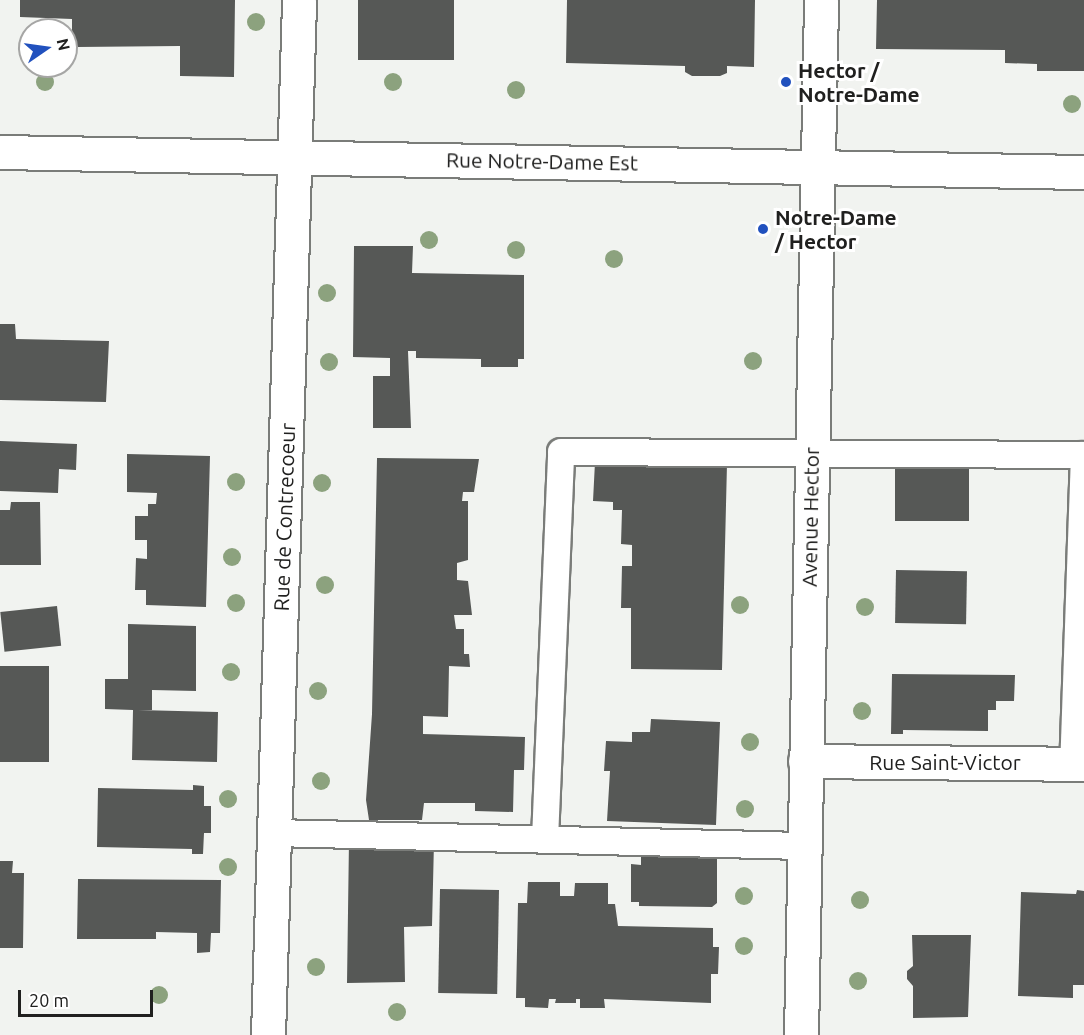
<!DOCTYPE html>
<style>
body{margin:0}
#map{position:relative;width:1084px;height:1035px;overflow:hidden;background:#f1f3f0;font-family:Ubuntu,sans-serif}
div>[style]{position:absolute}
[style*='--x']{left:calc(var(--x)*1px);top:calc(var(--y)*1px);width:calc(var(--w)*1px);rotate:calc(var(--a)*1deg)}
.building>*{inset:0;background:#565856;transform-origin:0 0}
.roads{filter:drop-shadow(2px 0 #7a7c79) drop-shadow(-2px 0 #7a7c79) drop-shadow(0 2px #7a7c79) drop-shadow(0 -2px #7a7c79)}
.lane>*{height:26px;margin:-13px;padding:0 13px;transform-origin:13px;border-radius:13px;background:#fff}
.street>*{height:33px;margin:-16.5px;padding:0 16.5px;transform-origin:16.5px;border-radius:16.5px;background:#fff}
.secondary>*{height:33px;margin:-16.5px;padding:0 16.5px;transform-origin:16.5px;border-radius:16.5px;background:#fff}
.trees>*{width:18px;height:18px;margin:-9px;border-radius:50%;background:#8ca27e}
.dots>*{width:16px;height:16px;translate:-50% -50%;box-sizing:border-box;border:3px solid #fff;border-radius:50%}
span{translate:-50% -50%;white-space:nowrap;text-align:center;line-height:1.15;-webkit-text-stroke:6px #fff;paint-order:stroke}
.poi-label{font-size:21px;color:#20201f;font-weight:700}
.left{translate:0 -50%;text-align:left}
.street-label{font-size:21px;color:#20201f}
.north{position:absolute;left:18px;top:18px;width:60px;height:60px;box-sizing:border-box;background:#fff;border:2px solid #a6a6a5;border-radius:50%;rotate:77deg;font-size:16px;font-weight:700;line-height:24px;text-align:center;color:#20201f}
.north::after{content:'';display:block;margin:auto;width:21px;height:27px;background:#2151be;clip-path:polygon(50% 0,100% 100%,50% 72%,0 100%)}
.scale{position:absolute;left:18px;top:990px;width:135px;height:27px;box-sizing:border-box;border:3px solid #20201f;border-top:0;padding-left:8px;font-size:18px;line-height:21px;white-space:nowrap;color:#20201f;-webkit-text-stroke:4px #fff;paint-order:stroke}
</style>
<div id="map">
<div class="building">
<div style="clip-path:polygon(20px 0,235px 0,234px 77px,180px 76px,180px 46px,77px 47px,72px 44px,72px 19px,20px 17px)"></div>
<div style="left:358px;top:0;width:96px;height:60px"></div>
<div style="clip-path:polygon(567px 0,755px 0,754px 67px,727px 66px,727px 73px,720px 76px,692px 76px,685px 72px,685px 66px,566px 63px)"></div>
<div style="clip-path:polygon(877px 0,1084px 0,1084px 71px,1037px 71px,1037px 64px,1005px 63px,1005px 50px,876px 49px)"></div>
<div style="clip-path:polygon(354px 246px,413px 246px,412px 273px,524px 275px,524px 359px,518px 359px,518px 367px,481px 367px,481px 359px,416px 358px,416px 351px,408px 351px,411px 428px,373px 428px,373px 376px,390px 376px,390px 358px,353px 357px)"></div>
<div style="clip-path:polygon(0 324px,15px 324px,16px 339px,109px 341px,106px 402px,0 400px)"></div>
<div style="clip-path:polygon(0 441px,77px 444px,76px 470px,59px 469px,58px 493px,0 491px)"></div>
<div style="clip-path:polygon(127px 454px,210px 456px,206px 607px,146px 605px,146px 590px,135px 590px,136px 558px,147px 559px,147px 540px,135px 540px,135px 516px,148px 516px,148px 504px,156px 504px,157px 493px,127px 492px)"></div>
<div style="clip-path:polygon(377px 458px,479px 459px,474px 492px,463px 492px,462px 501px,468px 501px,468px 560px,457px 563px,457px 580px,468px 581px,472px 615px,454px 615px,456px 629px,464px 629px,464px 654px,469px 654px,470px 667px,449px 666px,448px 717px,423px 716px,423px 734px,525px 737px,524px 770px,514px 770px,513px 812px,475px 811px,475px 803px,424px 803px,422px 820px,369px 820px,366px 800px,372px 714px)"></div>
<div style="clip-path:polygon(595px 462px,727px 464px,722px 670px,631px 669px,631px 608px,621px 608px,622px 566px,632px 566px,632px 545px,621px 544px,622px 510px,613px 510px,613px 502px,593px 501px)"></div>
<div style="left:895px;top:465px;width:74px;height:56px"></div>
<div style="clip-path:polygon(11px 502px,40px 502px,41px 565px,0 565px,0 510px,10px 510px)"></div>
<div style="left:896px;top:570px;width:71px;height:53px;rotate:1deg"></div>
<div style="left:57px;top:606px;width:40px;height:57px;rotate:84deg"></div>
<div style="clip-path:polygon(128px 624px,196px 626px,196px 691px,152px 690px,152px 710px,138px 710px,218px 712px,217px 762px,132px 760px,133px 710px,105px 709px,105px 679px,128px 679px)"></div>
<div style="left:0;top:666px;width:49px;height:96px"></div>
<div style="clip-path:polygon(892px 674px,1015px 675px,1014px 701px,996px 701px,996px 710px,988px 710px,988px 731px,903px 730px,903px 734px,891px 734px)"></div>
<div style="clip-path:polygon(651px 719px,720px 722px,716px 825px,607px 821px,610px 771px,604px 771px,606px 741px,632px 742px,632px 732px,650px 732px)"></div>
<div style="clip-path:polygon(193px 785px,204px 786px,204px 806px,211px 806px,211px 833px,204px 833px,203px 854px,192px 854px,192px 849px,97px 847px,98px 788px,193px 790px)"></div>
<div style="clip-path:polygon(349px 840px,434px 842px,432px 926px,404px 927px,405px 982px,347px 983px)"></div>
<div style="clip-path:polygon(641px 851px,717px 855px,717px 903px,712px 907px,639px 906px,639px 902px,631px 902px,631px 864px,641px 865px)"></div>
<div style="clip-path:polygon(0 861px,13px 861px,12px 873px,24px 873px,23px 948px,0 948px)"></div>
<div style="clip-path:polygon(78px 879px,221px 880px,220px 933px,211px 933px,210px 952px,197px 953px,197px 933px,156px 932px,156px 939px,77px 939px)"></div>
<div style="clip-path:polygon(528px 882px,560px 882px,560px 896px,574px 896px,575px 883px,608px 883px,608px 904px,615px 904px,618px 926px,713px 928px,713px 947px,719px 947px,718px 974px,711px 974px,711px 1003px,604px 999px,605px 1008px,580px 1008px,580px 999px,576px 999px,576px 1003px,555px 1003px,556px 999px,549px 999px,548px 1008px,525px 1007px,525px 998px,516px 998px,518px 903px,527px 903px)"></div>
<div style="left:440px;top:889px;width:59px;height:104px;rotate:1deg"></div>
<div style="clip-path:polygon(1077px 890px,1084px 891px,1084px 985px,1073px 985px,1073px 998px,1018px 996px,1021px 892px,1076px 894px)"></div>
<div style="clip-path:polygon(912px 935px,971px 935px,968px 1017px,913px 1018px,913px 986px,907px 979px,907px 971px,913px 966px)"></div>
</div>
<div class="roads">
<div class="lane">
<div style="--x:274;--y:833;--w:530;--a:1.41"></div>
<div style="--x:545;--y:839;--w:387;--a:-87.6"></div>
<div style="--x:561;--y:452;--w:523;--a:0.33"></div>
<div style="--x:1084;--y:455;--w:308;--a:92"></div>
</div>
<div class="street">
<div style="--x:805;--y:761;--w:279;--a:0.6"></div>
<div style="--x:268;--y:1035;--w:1035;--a:-88.28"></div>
<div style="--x:801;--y:1035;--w:1035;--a:-88.89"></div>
</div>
<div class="secondary">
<div style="--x:0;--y:152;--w:1084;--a:1.06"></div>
</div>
</div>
<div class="trees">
<div style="left:256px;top:22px"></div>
<div style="left:45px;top:82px"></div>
<div style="left:393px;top:82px"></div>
<div style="left:516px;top:90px"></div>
<div style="left:1072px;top:104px"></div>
<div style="left:429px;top:240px"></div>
<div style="left:516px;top:250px"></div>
<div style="left:614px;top:259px"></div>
<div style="left:327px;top:293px"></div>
<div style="left:753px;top:361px"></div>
<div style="left:329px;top:362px"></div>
<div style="left:236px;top:482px"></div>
<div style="left:322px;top:483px"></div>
<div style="left:232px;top:557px"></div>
<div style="left:325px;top:585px"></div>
<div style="left:236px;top:603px"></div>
<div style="left:740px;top:605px"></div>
<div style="left:865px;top:607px"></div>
<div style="left:231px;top:672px"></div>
<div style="left:318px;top:691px"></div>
<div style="left:862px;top:711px"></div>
<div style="left:750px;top:742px"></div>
<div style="left:321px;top:781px"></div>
<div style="left:228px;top:799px"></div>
<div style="left:745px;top:809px"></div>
<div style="left:228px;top:867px"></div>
<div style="left:744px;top:896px"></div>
<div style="left:860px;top:900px"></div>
<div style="left:744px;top:946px"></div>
<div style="left:316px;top:967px"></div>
<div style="left:858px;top:981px"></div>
<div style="left:159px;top:995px"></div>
<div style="left:397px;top:1012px"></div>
</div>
<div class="dots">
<div style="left:786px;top:82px;background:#2151be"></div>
<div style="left:763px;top:229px;background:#2151be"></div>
</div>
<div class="poi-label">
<span class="left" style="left:798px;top:82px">Hector /<br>Notre-Dame</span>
<span class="left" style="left:775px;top:229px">Notre-Dame<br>/ Hector</span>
</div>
<div class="street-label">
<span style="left:542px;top:161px;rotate:1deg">Rue Notre-Dame Est</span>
<span style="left:284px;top:517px;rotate:-88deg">Rue de Contrecoeur</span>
<span style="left:810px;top:517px;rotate:-89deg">Avenue Hector</span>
<span style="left:945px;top:762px">Rue Saint-Victor</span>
</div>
<div class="north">N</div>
<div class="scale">20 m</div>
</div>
